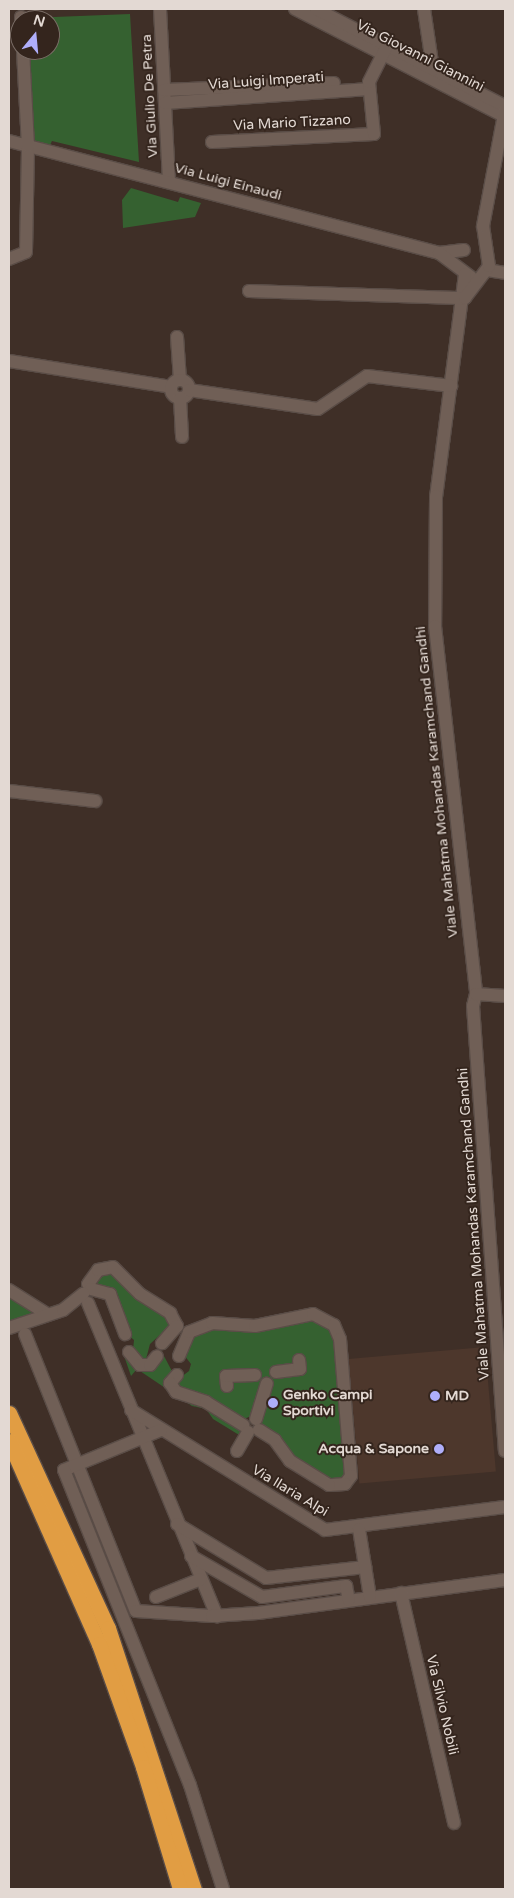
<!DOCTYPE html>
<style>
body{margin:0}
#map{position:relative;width:514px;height:1898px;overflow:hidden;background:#3f2f27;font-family:"Varela Round",sans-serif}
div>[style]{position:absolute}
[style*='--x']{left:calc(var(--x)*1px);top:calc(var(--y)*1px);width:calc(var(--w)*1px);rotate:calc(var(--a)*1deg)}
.built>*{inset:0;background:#4d372c;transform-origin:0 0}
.green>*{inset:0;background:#356130}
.roads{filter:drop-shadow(1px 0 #5a4d47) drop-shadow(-1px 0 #5a4d47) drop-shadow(0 1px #5a4d47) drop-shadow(0 -1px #5a4d47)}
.minor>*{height:12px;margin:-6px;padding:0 6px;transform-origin:6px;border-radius:6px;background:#705f56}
.minor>.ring{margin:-6px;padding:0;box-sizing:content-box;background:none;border:12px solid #705f56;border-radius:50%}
.highway>*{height:15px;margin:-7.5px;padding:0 7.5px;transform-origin:7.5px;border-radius:7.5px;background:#e19d43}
.dots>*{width:14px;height:14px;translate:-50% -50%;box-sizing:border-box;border:2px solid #34251d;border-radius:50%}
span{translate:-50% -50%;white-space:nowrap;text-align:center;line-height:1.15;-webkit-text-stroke:4px #34251d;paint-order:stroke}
.street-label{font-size:14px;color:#e3d9d3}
.poi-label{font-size:14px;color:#e3d9d3;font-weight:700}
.left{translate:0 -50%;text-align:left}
.right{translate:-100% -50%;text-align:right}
.frame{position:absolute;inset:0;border:10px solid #e3d9d3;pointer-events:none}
.north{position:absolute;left:10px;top:10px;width:50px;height:50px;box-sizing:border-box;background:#34251d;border:1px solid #7a6d66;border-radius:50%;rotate:17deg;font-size:14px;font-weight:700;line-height:20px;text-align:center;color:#e3d9d3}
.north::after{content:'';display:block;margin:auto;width:18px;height:22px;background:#afaefa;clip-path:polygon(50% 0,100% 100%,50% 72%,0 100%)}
</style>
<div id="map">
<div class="built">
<div style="left:485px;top:1347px;width:125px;height:137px;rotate:85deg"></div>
</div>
<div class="green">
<div style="clip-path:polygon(130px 14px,139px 162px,52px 141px,49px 147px,31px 141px,29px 50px,50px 50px,50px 20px,29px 18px)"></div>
<div style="clip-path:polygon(131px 188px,178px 202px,180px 197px,201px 203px,195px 217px,123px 228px,122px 200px)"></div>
<div style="clip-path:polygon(107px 1268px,175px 1321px,150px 1344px,145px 1363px,133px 1350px,134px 1340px,127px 1334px,116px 1300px,95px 1286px,96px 1274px)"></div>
<div style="clip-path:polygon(9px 1292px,41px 1314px,9px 1327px)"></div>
<div style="clip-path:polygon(306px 1317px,333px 1327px,346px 1478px,332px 1481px,300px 1465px,253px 1415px,240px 1421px,178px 1390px,173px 1383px,189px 1371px,191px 1364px,184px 1355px,196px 1330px)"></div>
<div style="clip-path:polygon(123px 1353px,141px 1368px,151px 1367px,164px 1356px,174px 1375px,169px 1383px,171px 1391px,222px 1413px,244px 1428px,244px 1438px,213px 1419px,206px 1409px,192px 1406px,137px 1369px,131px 1376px)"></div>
</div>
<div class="roads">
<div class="minor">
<div style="--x:160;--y:9;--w:173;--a:87"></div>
<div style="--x:295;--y:9;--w:235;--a:27.1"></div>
<div style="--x:316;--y:9;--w:212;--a:27.2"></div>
<div style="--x:424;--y:9;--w:61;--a:81.5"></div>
<div style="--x:21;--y:17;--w:3;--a:90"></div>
<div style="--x:164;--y:90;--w:170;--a:-2.4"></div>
<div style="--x:165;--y:103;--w:205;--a:-3.9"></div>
<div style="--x:9;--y:141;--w:444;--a:14.6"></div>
<div style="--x:439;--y:253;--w:25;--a:-7"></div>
<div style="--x:212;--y:142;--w:162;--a:-2.8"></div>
<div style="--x:374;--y:134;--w:52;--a:-95.5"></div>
<div style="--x:369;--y:82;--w:40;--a:-63.4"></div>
<div style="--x:439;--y:253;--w:40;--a:37"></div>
<div style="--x:9;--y:259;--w:18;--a:-22"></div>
<div style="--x:26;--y:252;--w:106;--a:-88.9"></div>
<div style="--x:28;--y:146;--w:96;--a:-93"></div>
<div style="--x:487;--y:270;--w:18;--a:9"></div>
<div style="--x:465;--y:274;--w:224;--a:97.4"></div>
<div style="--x:436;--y:496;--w:130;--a:90.4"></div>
<div style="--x:435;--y:626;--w:370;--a:83.6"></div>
<div style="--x:476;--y:994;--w:12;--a:104"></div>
<div style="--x:473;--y:1006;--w:446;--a:85.9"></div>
<div style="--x:249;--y:291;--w:216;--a:1.9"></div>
<div style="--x:465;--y:298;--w:40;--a:-53"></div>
<div style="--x:489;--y:266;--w:40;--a:-98.5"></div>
<div style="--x:483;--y:226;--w:118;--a:-79.3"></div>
<div style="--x:177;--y:337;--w:43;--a:86"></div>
<div style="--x:9;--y:361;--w:164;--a:9.1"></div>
<div class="ring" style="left:171px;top:380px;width:6px;height:6px"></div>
<div style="--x:189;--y:390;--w:130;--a:8.4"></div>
<div style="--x:318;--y:409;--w:59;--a:-34"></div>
<div style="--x:367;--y:376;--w:85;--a:6.8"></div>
<div style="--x:180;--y:398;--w:39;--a:87"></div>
<div style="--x:9;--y:791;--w:87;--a:6.6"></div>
<div style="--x:476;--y:994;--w:29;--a:4"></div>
<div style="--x:88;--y:1284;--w:17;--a:-54"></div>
<div style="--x:98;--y:1270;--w:15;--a:-11"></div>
<div style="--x:113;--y:1267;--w:38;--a:45"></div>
<div style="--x:140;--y:1294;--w:36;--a:32"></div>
<div style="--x:170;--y:1313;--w:15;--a:62"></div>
<div style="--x:177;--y:1326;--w:23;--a:131"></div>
<div style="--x:91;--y:1289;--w:20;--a:15"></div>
<div style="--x:110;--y:1294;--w:43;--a:69.4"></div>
<div style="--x:9;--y:1290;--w:45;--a:32.3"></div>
<div style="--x:88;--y:1303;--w:339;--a:67.6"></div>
<div style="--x:9;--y:1328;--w:57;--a:-18.4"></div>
<div style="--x:63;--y:1310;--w:26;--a:-39"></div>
<div style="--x:25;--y:1334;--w:298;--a:68.2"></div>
<div style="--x:136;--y:1611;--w:76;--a:3.8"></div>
<div style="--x:212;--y:1616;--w:46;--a:-3.7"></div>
<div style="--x:258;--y:1613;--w:249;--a:-7.6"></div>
<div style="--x:129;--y:1352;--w:17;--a:50"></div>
<div style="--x:140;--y:1365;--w:10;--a:0"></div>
<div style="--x:150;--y:1365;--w:11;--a:-52"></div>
<div style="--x:179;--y:1356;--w:26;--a:-67"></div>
<div style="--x:189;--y:1332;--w:25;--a:-21"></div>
<div style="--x:212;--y:1323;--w:43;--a:4"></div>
<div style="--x:255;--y:1326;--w:59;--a:-11.7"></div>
<div style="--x:313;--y:1314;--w:24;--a:28"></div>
<div style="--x:334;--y:1325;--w:15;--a:67"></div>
<div style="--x:340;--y:1339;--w:137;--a:85.4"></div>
<div style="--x:351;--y:1476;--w:10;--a:127"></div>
<div style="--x:345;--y:1484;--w:16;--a:176"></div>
<div style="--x:329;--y:1485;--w:46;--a:-148.4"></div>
<div style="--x:290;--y:1461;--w:26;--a:-126"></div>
<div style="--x:275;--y:1440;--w:19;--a:-148"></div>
<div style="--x:276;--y:1372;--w:24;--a:-7"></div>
<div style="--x:300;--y:1369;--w:9;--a:-96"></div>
<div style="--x:177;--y:1375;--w:11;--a:131"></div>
<div style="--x:170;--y:1383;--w:11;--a:56"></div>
<div style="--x:176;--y:1392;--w:32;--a:18"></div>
<div style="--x:206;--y:1402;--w:44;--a:31.9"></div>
<div style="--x:227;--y:1386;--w:10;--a:-96"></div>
<div style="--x:226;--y:1376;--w:29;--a:-2"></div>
<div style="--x:131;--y:1410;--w:228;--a:31.7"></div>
<div style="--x:325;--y:1530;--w:181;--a:-7.3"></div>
<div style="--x:256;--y:1419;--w:37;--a:-73"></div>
<div style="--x:161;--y:1430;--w:105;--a:157.6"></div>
<div style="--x:64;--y:1470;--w:339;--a:68.2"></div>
<div style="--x:190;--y:1785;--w:109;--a:72.4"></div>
<div style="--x:237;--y:1451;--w:22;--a:-60"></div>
<div style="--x:177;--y:1524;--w:104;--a:31.2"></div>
<div style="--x:266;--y:1578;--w:100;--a:-6.3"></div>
<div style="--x:359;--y:1529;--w:69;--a:80.8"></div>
<div style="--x:191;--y:1556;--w:82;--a:30"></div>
<div style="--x:262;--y:1597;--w:85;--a:-7.5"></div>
<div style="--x:346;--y:1586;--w:14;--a:78"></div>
<div style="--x:401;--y:1593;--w:236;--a:77"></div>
<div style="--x:156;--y:1597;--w:48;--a:-21.8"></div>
</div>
<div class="highway">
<div style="--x:9;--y:1413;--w:237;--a:65.3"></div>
<div style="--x:108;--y:1628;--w:275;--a:71.8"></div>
<div style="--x:9;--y:1441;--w:222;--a:66.1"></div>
<div style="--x:99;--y:1644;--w:131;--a:70.3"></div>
<div style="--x:143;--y:1767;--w:127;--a:73.1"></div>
</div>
</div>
<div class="dots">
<div style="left:435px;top:1396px;background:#afaefa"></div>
<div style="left:273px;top:1403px;background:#afaefa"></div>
<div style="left:439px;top:1449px;background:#afaefa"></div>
</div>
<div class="street-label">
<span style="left:420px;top:56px;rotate:27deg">Via Giovanni Giannini</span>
<span style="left:266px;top:81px;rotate:-4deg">Via Luigi Imperati</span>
<span style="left:150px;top:96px;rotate:-93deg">Via Giulio De Petra</span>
<span style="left:292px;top:123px;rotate:-3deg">Via Mario Tizzano</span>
<span style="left:228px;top:182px;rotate:15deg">Via Luigi Einaudi</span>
<span style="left:437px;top:782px;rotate:-96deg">Viale Mahatma Mohandas Karamchand Gandhi</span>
<span style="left:474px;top:1224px;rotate:-94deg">Viale Mahatma Mohandas Karamchand Gandhi</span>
<span style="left:290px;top:1491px;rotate:31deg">Via Ilaria Alpi</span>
<span style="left:442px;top:1705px;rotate:77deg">Via Silvio Nobili</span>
</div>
<div class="poi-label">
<span class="left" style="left:283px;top:1403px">Genko Campi<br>Sportivi</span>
<span class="left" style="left:445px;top:1396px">MD</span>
<span class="right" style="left:429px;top:1449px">Acqua &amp; Sapone</span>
</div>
<div class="frame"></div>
<div class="north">N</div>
</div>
